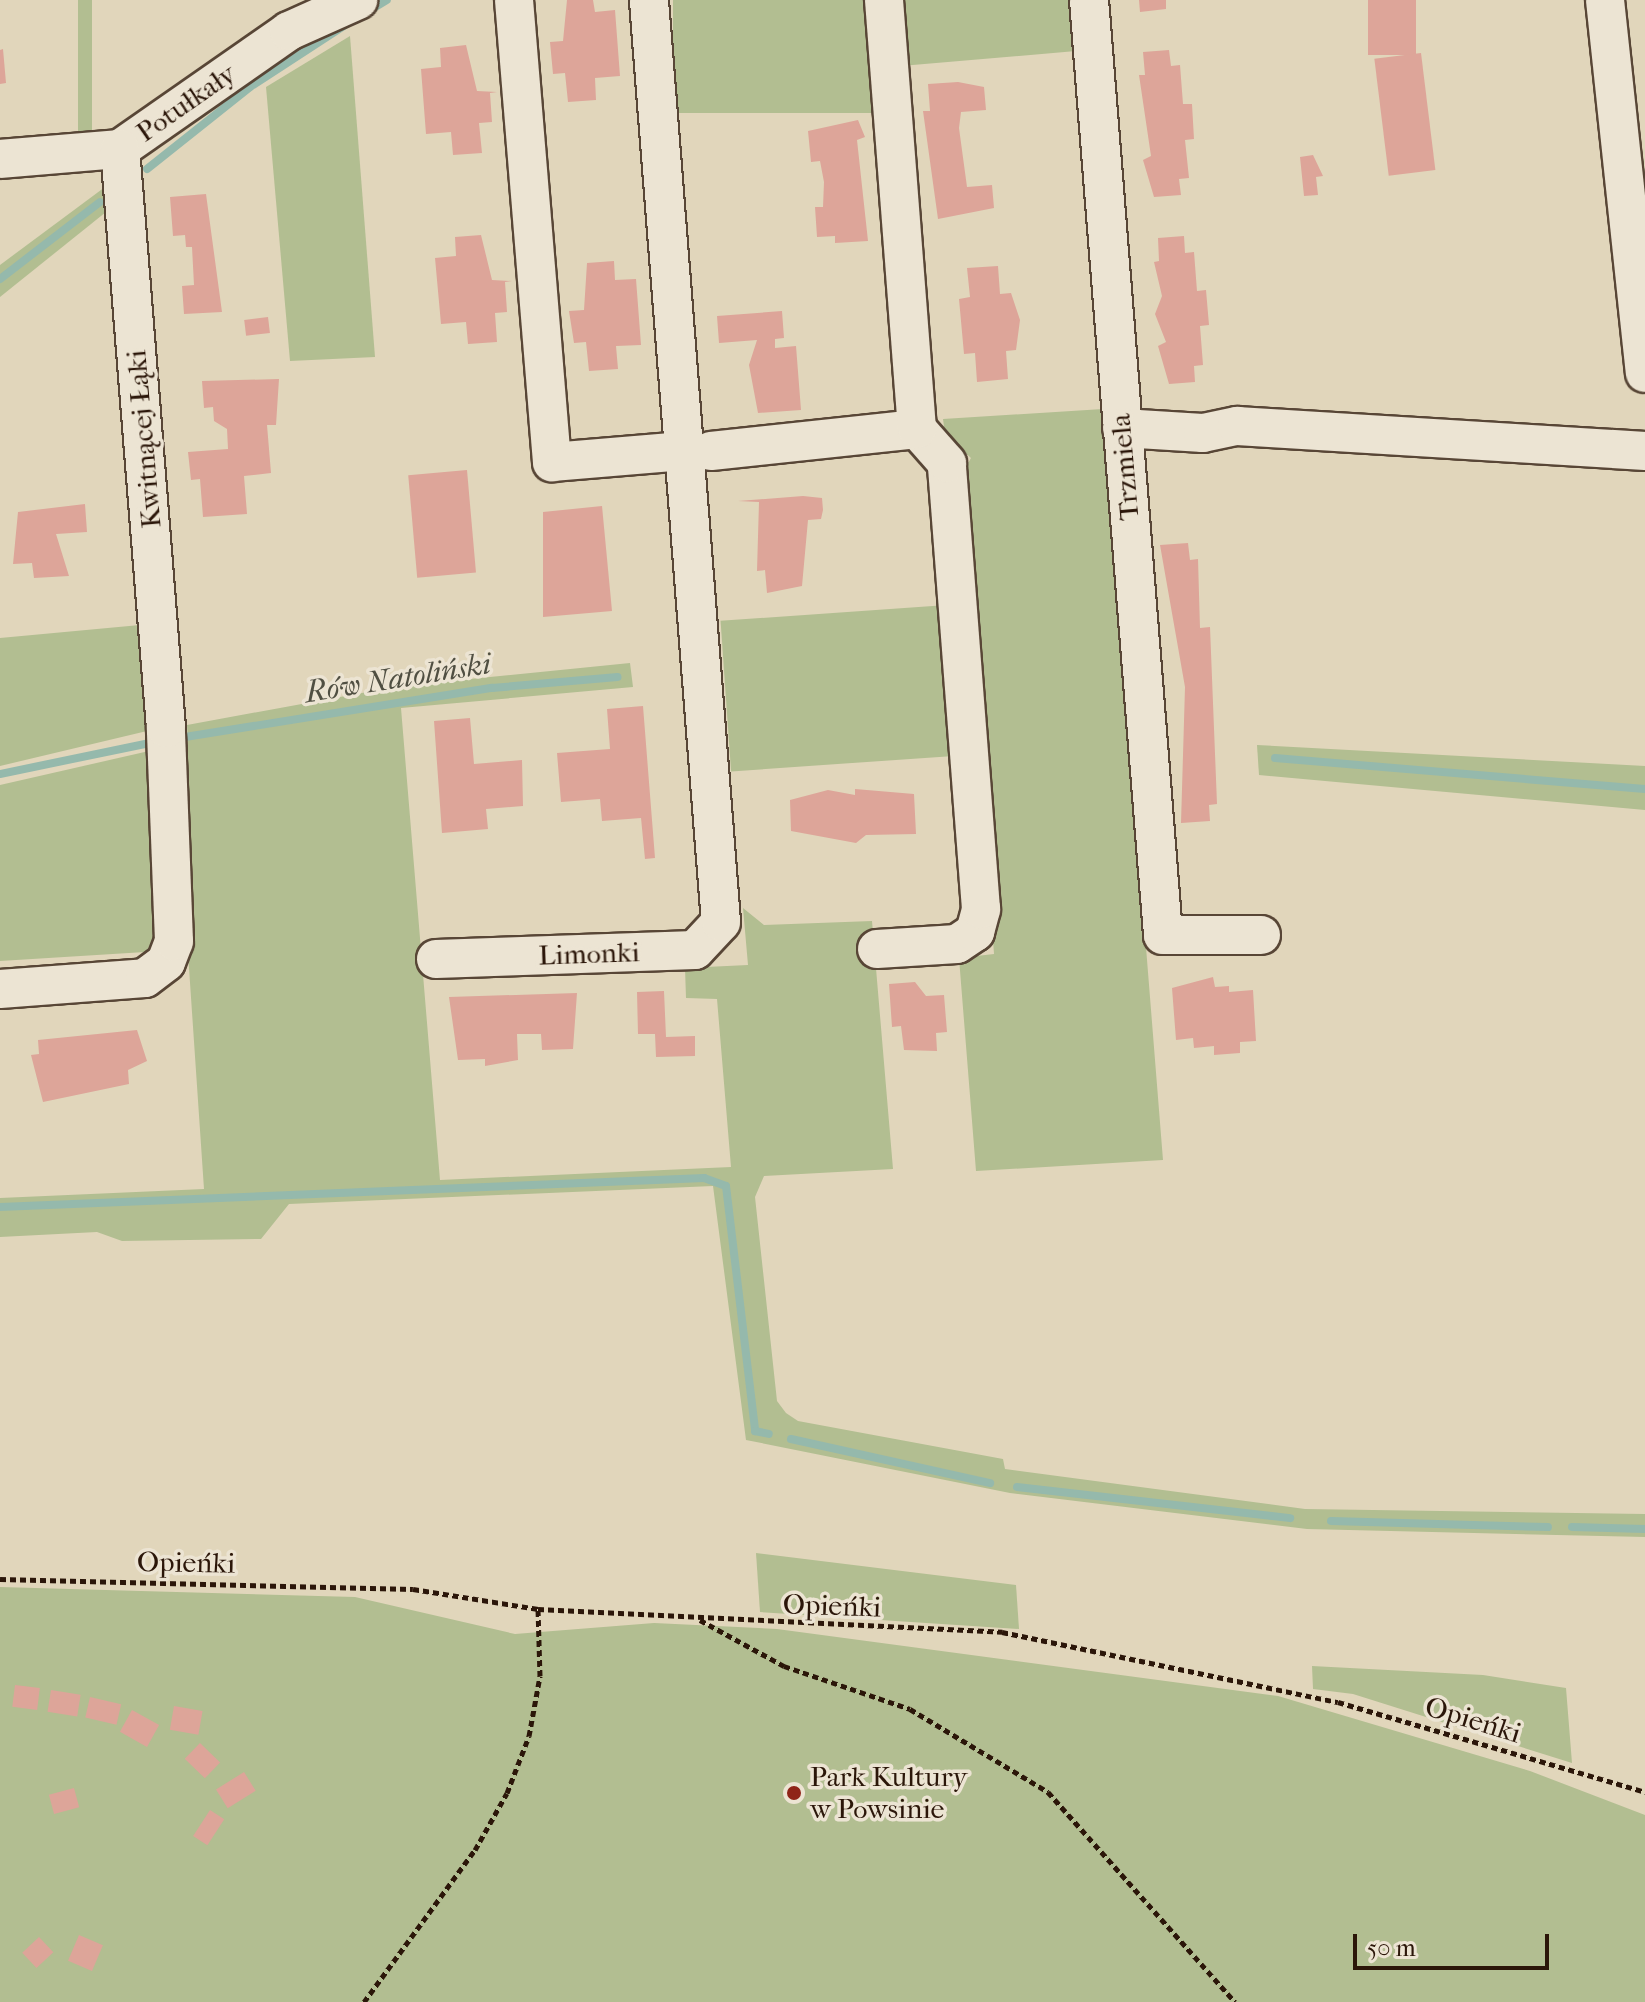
<!DOCTYPE html>
<meta charset="utf-8">
<style>
body{margin:0}
#map{position:relative;width:1645px;height:2002px;overflow:hidden;background:#e1d6bb;font-family:"IM FELL French Canon",serif}
div>[style]{position:absolute}
[style*='--x']{left:calc(var(--x)*1px);top:calc(var(--y)*1px);width:calc(var(--w)*1px);rotate:calc(var(--a)*1deg)}
.green>*{inset:0;background:#b2be91;transform-origin:0 0}
.stream>*{height:8px;margin:-4px;padding:0 4px;transform-origin:4px;border-radius:4px;background:#95b9ac}
.building>*{inset:0;background:#dda599;transform-origin:0 0}
.path>*{height:5px;margin-top:-2.5px;transform-origin:0;background:repeating-linear-gradient(90deg,#2b1609 0 6px,transparent 0 10px)}
.roads{filter:drop-shadow(2px 0 #584636) drop-shadow(-2px 0 #584636) drop-shadow(0 2px #584636) drop-shadow(0 -2px #584636)}
.minor>*{height:38px;margin:-19px;padding:0 19px;transform-origin:19px;border-radius:19px;background:#ece4d3}
.dots>*{width:22px;height:22px;translate:-50% -50%;box-sizing:border-box;border:4px solid #ece4d3;border-radius:50%}
span{translate:-50% -50%;white-space:nowrap;text-align:center;line-height:1.15;-webkit-text-stroke:7px #ece4d3;paint-order:stroke}
.street-label{font-size:28px;color:#2b1609}
.poi-label{font-size:28px;color:#2b1609}
.left{translate:0 -50%;text-align:left}
.water-label{font-size:30px;color:#504f42;font-style:italic}
.scale{position:absolute;left:1353px;top:1934px;width:196px;height:36px;box-sizing:border-box;border:4px solid #2b1609;border-top:0;padding-left:10px;font-size:24px;line-height:28px;white-space:nowrap;color:#2b1609;-webkit-text-stroke:6px #ece4d3;paint-order:stroke}
</style>
<div id="map">
<div class="green">
<div style="left:78px;top:0;width:14px;height:134px"></div>
<div style="left:673px;top:0;width:199px;height:113px"></div>
<div style="clip-path:polygon(896px 0,1072px 0,1076px 51px,901px 66px)"></div>
<div style="clip-path:polygon(350px 36px,375px 357px,290px 361px,266px 87px)"></div>
<div style="clip-path:polygon(105px 187px,106px 212px,0 297px,0 265px)"></div>
<div style="clip-path:polygon(1103px 409px,1163px 1160px,976px 1171px,959px 958px,994px 954px,960px 477px,971px 458px,945px 434px,943px 419px)"></div>
<div style="left:947px;top:605px;width:151px;height:227px;rotate:86deg"></div>
<div style="clip-path:polygon(140px 625px,147px 731px,0 766px,0 638px)"></div>
<div style="clip-path:polygon(630px 663px,633px 687px,401px 708px,440px 1180px,731px 1167px,717px 999px,686px 998px,685px 968px,748px 965px,743px 908px,764px 925px,872px 921px,893px 1169px,764px 1176px,755px 1197px,777px 1401px,786px 1413px,798px 1421px,1003px 1459px,1005px 1469px,1305px 1509px,1645px 1514px,1645px 1537px,1307px 1529px,1010px 1493px,746px 1440px,713px 1186px,289px 1204px,261px 1239px,122px 1241px,97px 1232px,0 1237px,0 1198px,204px 1189px,174px 747px,188px 745px,187px 725px,400px 686px)"></div>
<div style="clip-path:polygon(1257px 745px,1645px 766px,1645px 810px,1259px 775px)"></div>
<div style="clip-path:polygon(149px 751px,164px 930px,145px 952px,0 961px,0 785px)"></div>
<div style="clip-path:polygon(756px 1553px,1016px 1585px,1019px 1629px,760px 1612px)"></div>
<div style="clip-path:polygon(0 1587px,355px 1597px,515px 1634px,654px 1623px,777px 1629px,1278px 1696px,1530px 1771px,1645px 1815px,1645px 2002px,0 2002px)"></div>
<div style="clip-path:polygon(1312px 1666px,1483px 1675px,1566px 1688px,1572px 1763px,1353px 1694px,1313px 1689px)"></div>
</div>
<div class="stream">
<div style="--x:367;--y:12;--w:23;--a:-31"></div>
<div style="--x:147;--y:169;--w:132;--a:-38.5"></div>
<div style="--x:250;--y:87;--w:113;--a:-33.1"></div>
<div style="--x:0;--y:279;--w:126;--a:-37.6"></div>
<div style="--x:185;--y:737;--w:311;--a:-9.1"></div>
<div style="--x:492;--y:688;--w:126;--a:-5"></div>
<div style="--x:1275;--y:758;--w:371;--a:4.8"></div>
<div style="--x:0;--y:774;--w:153;--a:-11.7"></div>
<div style="--x:0;--y:1207;--w:705;--a:-2.36"></div>
<div style="--x:704;--y:1178;--w:23;--a:20"></div>
<div style="--x:726;--y:1186;--w:247;--a:83.2"></div>
<div style="--x:755;--y:1431;--w:14;--a:12"></div>
<div style="--x:791;--y:1439;--w:204;--a:12.5"></div>
<div style="--x:1017;--y:1487;--w:275;--a:6.5"></div>
<div style="--x:1331;--y:1521;--w:217;--a:1.6"></div>
<div style="--x:1572;--y:1527;--w:73;--a:1.6"></div>
</div>
<div class="building">
<div style="clip-path:polygon(567px 0,593px 0,595px 12px,615px 10px,620px 76px,595px 78px,596px 100px,568px 102px,565px 73px,553px 74px,550px 42px,563px 41px)"></div>
<div style="clip-path:polygon(1139px 0,1166px 0,1166px 9px,1140px 12px)"></div>
<div style="left:1368px;top:0;width:48px;height:55px"></div>
<div style="clip-path:polygon(466px 45px,477px 91px,497px 92px,490px 93px,492px 122px,479px 123px,482px 153px,453px 155px,451px 132px,426px 134px,421px 69px,441px 67px,440px 48px)"></div>
<div style="clip-path:polygon(3px 49px,6px 83px,0 84px,0 50px)"></div>
<div style="clip-path:polygon(1169px 50px,1171px 66px,1180px 65px,1183px 104px,1192px 104px,1194px 139px,1185px 140px,1189px 178px,1179px 179px,1181px 195px,1154px 197px,1143px 160px,1151px 156px,1139px 75px,1145px 75px,1143px 52px)"></div>
<div style="left:1421px;top:53px;width:118px;height:47px;rotate:83deg"></div>
<div style="clip-path:polygon(958px 82px,984px 87px,986px 110px,961px 112px,959px 128px,967px 187px,992px 185px,994px 208px,938px 219px,923px 111px,930px 111px,928px 84px)"></div>
<div style="clip-path:polygon(858px 120px,865px 137px,857px 140px,868px 241px,835px 243px,835px 236px,817px 237px,815px 207px,823px 207px,824px 182px,820px 161px,811px 162px,808px 131px)"></div>
<div style="clip-path:polygon(1313px 155px,1323px 176px,1316px 177px,1318px 195px,1304px 196px,1300px 157px)"></div>
<div style="clip-path:polygon(206px 194px,222px 312px,184px 314px,182px 286px,194px 285px,192px 247px,186px 247px,185px 235px,173px 236px,170px 197px)"></div>
<div style="clip-path:polygon(481px 235px,492px 280px,512px 281px,505px 282px,507px 312px,495px 313px,497px 342px,468px 344px,466px 322px,441px 324px,435px 258px,456px 256px,455px 237px)"></div>
<div style="clip-path:polygon(1184px 236px,1185px 253px,1194px 252px,1197px 291px,1206px 290px,1209px 325px,1200px 326px,1203px 365px,1194px 366px,1195px 382px,1169px 384px,1158px 346px,1166px 342px,1155px 314px,1162px 296px,1154px 262px,1159px 261px,1158px 238px)"></div>
<div style="clip-path:polygon(614px 261px,615px 280px,636px 279px,641px 345px,616px 346px,618px 369px,589px 371px,586px 342px,574px 343px,569px 311px,584px 310px,587px 263px)"></div>
<div style="clip-path:polygon(998px 266px,1000px 294px,1011px 293px,1020px 320px,1016px 350px,1006px 351px,1008px 379px,977px 382px,975px 353px,964px 354px,959px 299px,970px 297px,967px 268px)"></div>
<div style="clip-path:polygon(782px 311px,784px 338px,775px 339px,775px 348px,796px 346px,801px 410px,758px 413px,749px 365px,757px 340px,719px 343px,717px 316px)"></div>
<div style="left:268px;top:317px;width:16px;height:24px;rotate:83deg"></div>
<div style="clip-path:polygon(279px 379px,276px 425px,267px 425px,271px 473px,244px 476px,247px 514px,203px 517px,200px 479px,191px 480px,188px 452px,228px 449px,227px 429px,214px 421px,213px 407px,204px 408px,202px 381px)"></div>
<div style="left:467px;top:470px;width:103px;height:59px;rotate:85deg"></div>
<div style="clip-path:polygon(803px 496px,822px 498px,823px 510px,821px 519px,808px 520px,802px 586px,767px 593px,765px 570px,757px 571px,759px 502px,738px 501px)"></div>
<div style="clip-path:polygon(85px 504px,87px 532px,56px 534px,69px 576px,34px 578px,32px 563px,13px 564px,18px 512px)"></div>
<div style="clip-path:polygon(602px 506px,612px 611px,543px 617px,543px 512px)"></div>
<div style="clip-path:polygon(1188px 543px,1190px 560px,1198px 559px,1200px 628px,1210px 627px,1217px 804px,1209px 805px,1210px 821px,1181px 823px,1185px 687px,1160px 545px)"></div>
<div style="clip-path:polygon(643px 706px,655px 858px,645px 859px,641px 818px,602px 821px,600px 799px,561px 802px,557px 753px,610px 749px,607px 709px)"></div>
<div style="clip-path:polygon(470px 718px,474px 764px,522px 760px,523px 806px,486px 809px,488px 829px,442px 833px,434px 721px)"></div>
<div style="clip-path:polygon(855px 789px,914px 794px,916px 834px,866px 835px,856px 843px,791px 831px,790px 800px,828px 790px,855px 795px)"></div>
<div style="clip-path:polygon(1213px 977px,1215px 987px,1229px 986px,1229px 992px,1253px 990px,1256px 1041px,1240px 1042px,1240px 1053px,1214px 1055px,1214px 1046px,1194px 1048px,1193px 1038px,1176px 1040px,1172px 988px)"></div>
<div style="clip-path:polygon(915px 982px,926px 996px,944px 995px,947px 1032px,936px 1033px,937px 1051px,904px 1050px,901px 1026px,892px 1027px,889px 984px)"></div>
<div style="clip-path:polygon(664px 991px,666px 1037px,695px 1036px,695px 1056px,656px 1057px,655px 1034px,638px 1034px,637px 992px)"></div>
<div style="clip-path:polygon(577px 993px,573px 1049px,542px 1050px,541px 1034px,517px 1034px,518px 1060px,485px 1066px,485px 1059px,458px 1060px,449px 997px)"></div>
<div style="clip-path:polygon(137px 1030px,147px 1061px,128px 1070px,129px 1084px,43px 1102px,31px 1055px,39px 1054px,38px 1040px)"></div>
<div style="left:15px;top:1685px;width:25px;height:22px;rotate:7deg"></div>
<div style="left:51px;top:1690px;width:30px;height:22px;rotate:9deg"></div>
<div style="left:90px;top:1697px;width:32px;height:21px;rotate:13deg"></div>
<div style="left:174px;top:1706px;width:29px;height:24px;rotate:10deg"></div>
<div style="left:132px;top:1710px;width:31px;height:25px;rotate:29deg"></div>
<div style="left:200px;top:1743px;width:28px;height:22px;rotate:44deg"></div>
<div style="left:244px;top:1772px;width:22px;height:33px;rotate:58deg"></div>
<div style="left:74px;top:1788px;width:20px;height:26px;rotate:75deg"></div>
<div style="left:210px;top:1810px;width:17px;height:31px;rotate:33deg"></div>
<div style="left:79px;top:1935px;width:26px;height:28px;rotate:23deg"></div>
<div style="left:39px;top:1937px;width:21px;height:23px;rotate:47deg"></div>
</div>
<div class="path">
<div style="--x:0;--y:1579;--w:413;--a:1.4"></div>
<div style="--x:413;--y:1589;--w:127;--a:9.1"></div>
<div style="--x:538;--y:1609;--w:465;--a:2.8"></div>
<div style="--x:1002;--y:1632;--w:343;--a:11.8"></div>
<div style="--x:1338;--y:1702;--w:320;--a:16.3"></div>
<div style="--x:700;--y:1620;--w:96;--a:28.7"></div>
<div style="--x:784;--y:1666;--w:133;--a:18.8"></div>
<div style="--x:910;--y:1709;--w:161;--a:31"></div>
<div style="--x:1048;--y:1792;--w:281;--a:48.3"></div>
<div style="--x:364;--y:2002;--w:188;--a:-53.9"></div>
<div style="--x:475;--y:1850;--w:65;--a:-60.7"></div>
<div style="--x:507;--y:1793;--w:61;--a:-68.9"></div>
<div style="--x:529;--y:1736;--w:61;--a:-79.6"></div>
<div style="--x:540;--y:1676;--w:67;--a:-91.7"></div>
</div>
<div class="roads">
<div class="minor">
<div style="--x:514;--y:0;--w:464;--a:85.3"></div>
<div style="--x:552;--y:462;--w:132;--a:-4.8"></div>
<div style="--x:1089;--y:0;--w:938;--a:85.47"></div>
<div style="--x:1163;--y:935;--w:98;--a:0"></div>
<div style="--x:1605;--y:0;--w:375;--a:83.9"></div>
<div style="--x:0;--y:159;--w:120;--a:-4.8"></div>
<div style="--x:120;--y:149;--w:206;--a:-34.9"></div>
<div style="--x:289;--y:31;--w:76;--a:-24.2"></div>
<div style="--x:1122;--y:428;--w:81;--a:3.5"></div>
<div style="--x:1203;--y:433;--w:35;--a:-12"></div>
<div style="--x:1237;--y:426;--w:409;--a:3.5"></div>
<div style="--x:711;--y:451;--w:207;--a:-6.1"></div>
<div style="--x:877;--y:949;--w:80;--a:-3.6"></div>
<div style="--x:957;--y:944;--w:22;--a:-34"></div>
<div style="--x:975;--y:932;--w:24;--a:-75"></div>
<div style="--x:981;--y:909;--w:447;--a:-94.4"></div>
<div style="--x:947;--y:463;--w:45;--a:-131.4"></div>
<div style="--x:917;--y:429;--w:430;--a:-94.4"></div>
<div style="--x:436;--y:959;--w:259;--a:-2"></div>
<div style="--x:695;--y:950;--w:38;--a:-47"></div>
<div style="--x:721;--y:922;--w:925;--a:-94.47"></div>
<div style="--x:0;--y:989;--w:145;--a:-4.3"></div>
<div style="--x:145;--y:978;--w:26;--a:-37"></div>
<div style="--x:166;--y:962;--w:22;--a:-69"></div>
<div style="--x:174;--y:941;--w:213;--a:-92.2"></div>
<div style="--x:166;--y:728;--w:581;--a:-94.54"></div>
</div>
</div>
<div class="dots">
<div style="left:794px;top:1793px;background:#8f2418"></div>
</div>
<div class="street-label">
<span style="left:186px;top:103px;rotate:-35deg">Potułkały</span>
<span style="left:144px;top:439px;rotate:-95deg">Kwitnącej Łąki</span>
<span style="left:1125px;top:467px;rotate:-95deg">Trzmiela</span>
<span style="left:589px;top:954px;rotate:-2deg">Limonki</span>
<span style="left:186px;top:1563px;rotate:1deg">Opieńki</span>
<span style="left:832px;top:1606px;rotate:2deg">Opieńki</span>
<span style="left:1473px;top:1720px;rotate:17deg">Opieńki</span>
</div>
<div class="poi-label">
<span class="left" style="left:810px;top:1793px">Park Kultury<br>w Powsinie</span>
</div>
<div class="water-label">
<span style="left:398px;top:679px;rotate:-9deg">Rów Natoliński</span>
</div>
<div class="scale">50 m</div>
</div>
